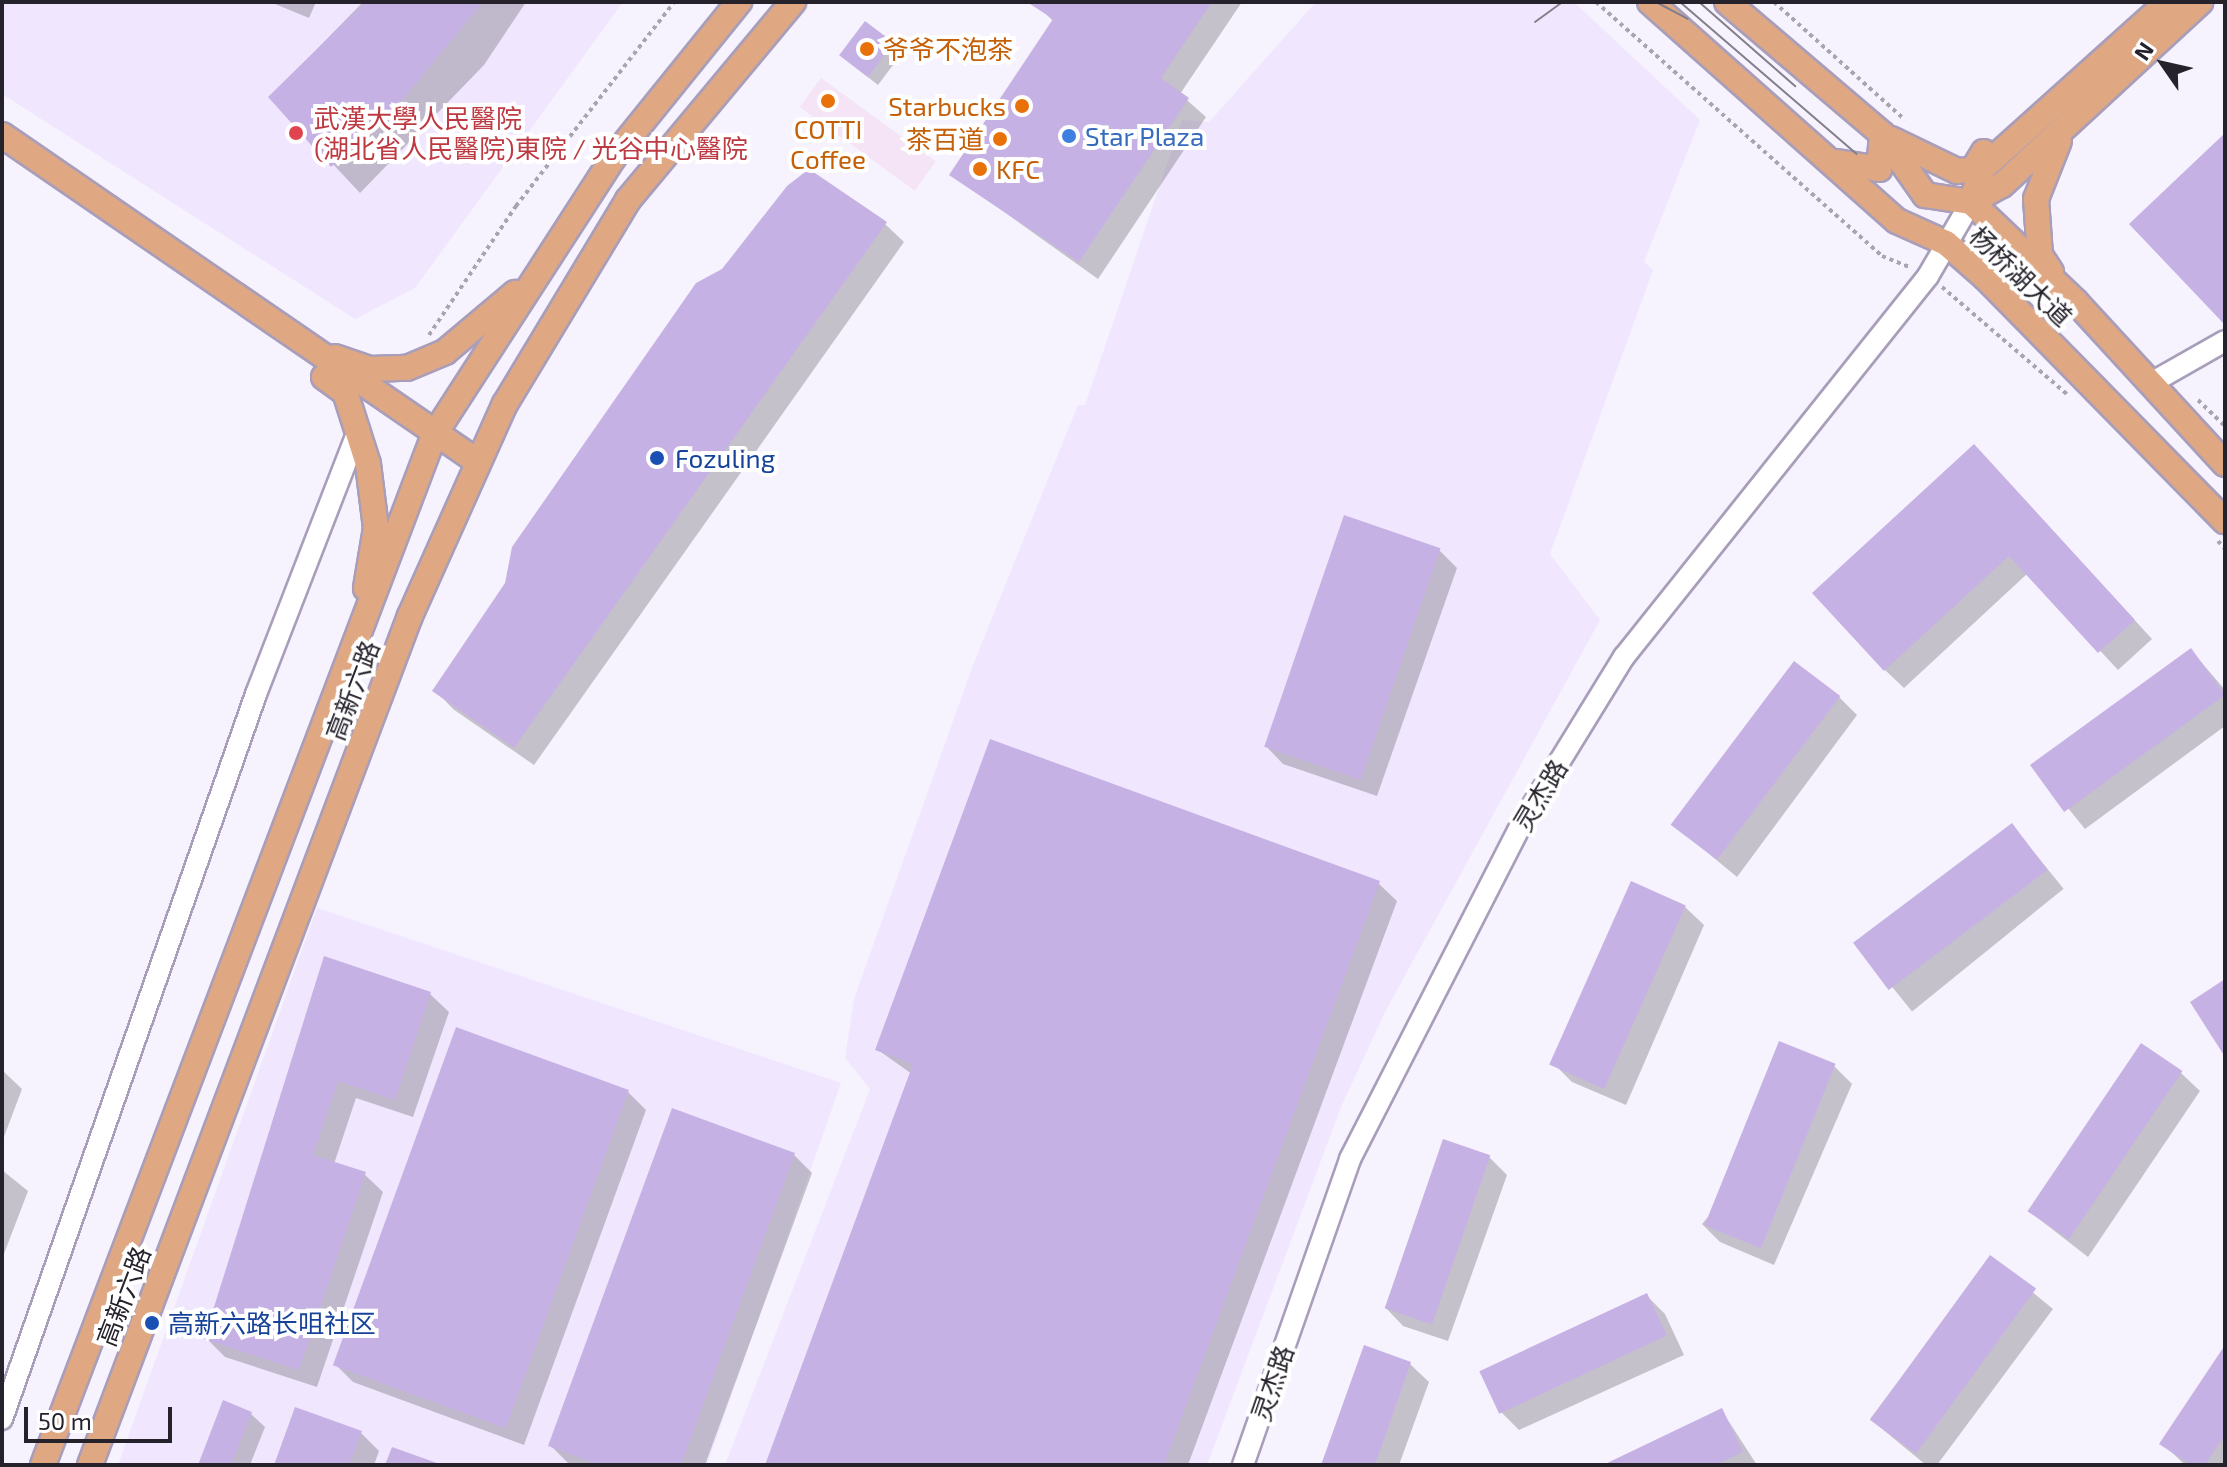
<!DOCTYPE html>
<meta charset="utf-8">
<style>
body{margin:0}
#map{position:relative;width:2227px;height:1467px;overflow:hidden;background:#f6f2fe;font-family:"Exo 2","Noto Sans SC",sans-serif}
div>[style]{position:absolute}
[style*='--x']{left:calc(var(--x)*1px);top:calc(var(--y)*1px);width:calc(var(--w)*1px);rotate:calc(var(--a)*1deg)}
.commercial>*{inset:0;background:#f5e4f6;transform-origin:0 0}
.built>*{inset:0;background:#f0e7fe}
.shadow>*{inset:0;background:#0003;transform-origin:0 0}
.building>*{inset:0;background:#c6b1e4;transform-origin:0 0}
.path>*{height:4px;margin-top:-2px;transform-origin:0;background:repeating-linear-gradient(90deg,#a9a5b0 0 4px,transparent 0 8px)}
.roads{filter:drop-shadow(2px 0 #a99eba) drop-shadow(-2px 0 #a99eba) drop-shadow(0 2px #a99eba) drop-shadow(0 -2px #a99eba)}
.minor>*{height:20px;margin:-10px;padding:0 10px;transform-origin:10px;border-radius:10px;background:#fff}
.major>*{height:24px;margin:-12px;padding:0 12px;transform-origin:12px;border-radius:12px;background:#dfa883}
.tram>*{height:2px;margin:-1px;padding:0 1px;transform-origin:1px;border-radius:1px;background:#837f8a}
.dots>*{width:22px;height:22px;translate:-50% -50%;box-sizing:border-box;border:4px solid #fff;border-radius:50%}
span{translate:-50% -50%;white-space:nowrap;text-align:center;line-height:1.15;-webkit-text-stroke:8px #fff;paint-order:stroke}
.food-label{font-size:26px;color:#c56008}
.left{translate:0 -50%;text-align:left}
.right{translate:-100% -50%;text-align:right}
.health-label{font-size:26px;color:#be3a42}
.shop-label{font-size:26px;color:#366cbe}
.street-label{font-size:26px;color:#26222c}
.transit-label{font-size:26px;color:#164399}
.frame{position:absolute;inset:0;border:4px solid #26222c;pointer-events:none}
.north{position:absolute;left:2123px;top:24px;width:80px;height:80px;-webkit-text-stroke:6px #fff;paint-order:stroke;rotate:304deg;font-size:22px;font-weight:700;line-height:32px;text-align:center;color:#26222c}
.north::after{content:'';display:block;margin:auto;width:28px;height:36px;background:#26222c;clip-path:polygon(50% 0,100% 100%,50% 72%,0 100%)}
.scale{position:absolute;left:24px;top:1407px;width:148px;height:36px;box-sizing:border-box;border:4px solid #26222c;border-top:0;padding-left:10px;font-size:24px;line-height:28px;white-space:nowrap;color:#26222c;-webkit-text-stroke:6px #fff;paint-order:stroke}
</style>
<div id="map">
<div class="commercial">
<div style="left:821px;top:78px;width:142px;height:36px;rotate:36deg"></div>
</div>
<div class="built">
<div style="clip-path:polygon(2px 2px,623px 2px,415px 288px,355px 319px,2px 94px)"></div>
<div style="clip-path:polygon(1316px 2px,1574px 2px,1700px 120px,1644px 262px,1653px 270px,1550px 554px,1600px 620px,1385px 1012px,1341px 1107px,1207px 1465px,725px 1465px,870px 1089px,845px 1058px,854px 999px,973px 665px,1078px 405px,1085px 405px,1182px 120px,1209px 122px)"></div>
<div style="clip-path:polygon(317px 908px,841px 1083px,707px 1465px,118px 1465px)"></div>
</div>
<div class="shadow">
<div style="clip-path:polygon(270px 2px,316px 2px,309px 18px)"></div>
<div style="clip-path:polygon(363px 2px,526px 2px,484px 65px,360px 193px,270px 97px)"></div>
<div style="clip-path:polygon(1046px 2px,1242px 2px,1180px 94px,1206px 117px,1098px 279px,951px 174px,1054px 22px,1041px 9px)"></div>
<div style="clip-path:polygon(866px 24px,902px 53px,878px 85px,851px 64px)"></div>
<div style="clip-path:polygon(885px 224px,904px 242px,534px 765px,453px 709px,435px 690px)"></div>
<div style="clip-path:polygon(1992px 465px,2152px 639px,2118px 670px,2028px 573px,1904px 688px,1885px 670px)"></div>
<div style="clip-path:polygon(1439px 550px,1457px 568px,1377px 796px,1283px 764px,1265px 745px)"></div>
<div style="clip-path:polygon(2191px 650px,2225px 690px,2225px 726px,2085px 829px,2034px 766px)"></div>
<div style="clip-path:polygon(1839px 697px,1857px 715px,1737px 877px,1674px 825px)"></div>
<div style="left:2012px;top:825px;width:82px;height:195px;rotate:51deg"></div>
<div style="clip-path:polygon(1378px 883px,1397px 901px,1188px 1465px,767px 1465px,912px 1074px,878px 1050px)"></div>
<div style="clip-path:polygon(1632px 884px,1685px 907px,1704px 925px,1626px 1105px,1572px 1082px,1554px 1064px)"></div>
<div style="clip-path:polygon(325px 958px,430px 994px,449px 1012px,413px 1117px,356px 1098px,334px 1164px,364px 1174px,383px 1192px,317px 1387px,225px 1357px,206px 1338px)"></div>
<div style="clip-path:polygon(1834px 1066px,1852px 1084px,1774px 1265px,1720px 1242px,1702px 1224px)"></div>
<div style="clip-path:polygon(2px 1070px,22px 1089px,2px 1142px)"></div>
<div style="clip-path:polygon(2181px 1073px,2200px 1091px,2088px 1257px,2030px 1212px)"></div>
<div style="clip-path:polygon(628px 1092px,646px 1110px,524px 1445px,353px 1382px,335px 1364px)"></div>
<div style="clip-path:polygon(794px 1155px,812px 1173px,705px 1465px,569px 1464px,551px 1446px)"></div>
<div style="clip-path:polygon(1489px 1157px,1507px 1175px,1448px 1341px,1403px 1326px,1385px 1307px)"></div>
<div style="clip-path:polygon(2px 1170px,28px 1191px,2px 1259px)"></div>
<div style="clip-path:polygon(1991px 1258px,2053px 1309px,1937px 1465px,1926px 1465px,1870px 1419px)"></div>
<div style="clip-path:polygon(1647px 1296px,1665px 1314px,1684px 1355px,1519px 1430px,1501px 1412px)"></div>
<div style="clip-path:polygon(2225px 1349px,2225px 1465px,2185px 1465px,2162px 1443px)"></div>
<div style="clip-path:polygon(1410px 1364px,1429px 1382px,1399px 1465px,1323px 1465px)"></div>
<div style="clip-path:polygon(1722px 1411px,1757px 1465px,1608px 1465px)"></div>
<div style="clip-path:polygon(251px 1414px,265px 1427px,250px 1465px,200px 1465px)"></div>
<div style="clip-path:polygon(361px 1433px,379px 1451px,374px 1465px,276px 1465px)"></div>
</div>
<div class="building">
<div style="clip-path:polygon(365px 2px,483px 2px,394px 110px,331px 167px,268px 97px)"></div>
<div style="clip-path:polygon(1027px 2px,1212px 2px,1161px 78px,1189px 98px,1079px 262px,949px 175px,1053px 19px)"></div>
<div style="left:865px;top:21px;width:36px;height:43px;rotate:37deg"></div>
<div style="clip-path:polygon(2225px 133px,2225px 325px,2129px 224px)"></div>
<div style="clip-path:polygon(809px 169px,887px 222px,514px 748px,432px 691px,505px 583px,512px 547px,696px 283px,722px 269px,787px 186px)"></div>
<div style="clip-path:polygon(1974px 444px,2135px 620px,2098px 653px,2009px 556px,1884px 671px,1812px 593px)"></div>
<div style="left:1344px;top:515px;width:102px;height:245px;rotate:19deg"></div>
<div style="left:2191px;top:648px;width:58px;height:199px;rotate:54deg"></div>
<div style="left:1794px;top:661px;width:58px;height:205px;rotate:37deg"></div>
<div style="clip-path:polygon(990px 739px,1380px 881px,1164px 1465px,765px 1465px,913px 1064px,875px 1050px)"></div>
<div style="left:2012px;top:823px;width:59px;height:199px;rotate:53deg"></div>
<div style="left:1631px;top:881px;width:60px;height:201px;rotate:24deg"></div>
<div style="clip-path:polygon(324px 956px,431px 992px,395px 1100px,338px 1081px,313px 1155px,366px 1172px,299px 1370px,204px 1339px)"></div>
<div style="clip-path:polygon(2225px 979px,2225px 1057px,2190px 1002px)"></div>
<div style="left:456px;top:1027px;width:184px;height:360px;rotate:20deg"></div>
<div style="left:1779px;top:1041px;width:61px;height:199px;rotate:22deg"></div>
<div style="left:2141px;top:1043px;width:50px;height:203px;rotate:34deg"></div>
<div style="clip-path:polygon(672px 1108px,795px 1153px,681px 1465px,600px 1465px,548px 1446px)"></div>
<div style="left:1443px;top:1139px;width:50px;height:179px;rotate:19deg"></div>
<div style="left:1990px;top:1255px;width:57px;height:204px;rotate:36deg"></div>
<div style="left:1647px;top:1293px;width:47px;height:185px;rotate:65deg"></div>
<div style="clip-path:polygon(1364px 1345px,1411px 1362px,1375px 1465px,1321px 1465px)"></div>
<div style="clip-path:polygon(2225px 1345px,2225px 1435px,2205px 1465px,2191px 1465px,2159px 1444px)"></div>
<div style="clip-path:polygon(223px 1400px,252px 1412px,231px 1465px,198px 1465px)"></div>
<div style="clip-path:polygon(295px 1407px,362px 1431px,349px 1465px,274px 1465px)"></div>
<div style="clip-path:polygon(1722px 1408px,1743px 1452px,1715px 1465px,1603px 1465px)"></div>
<div style="clip-path:polygon(392px 1447px,437px 1463px,436px 1465px,385px 1465px)"></div>
</div>
<div class="path">
<div style="--x:1596;--y:2;--w:383;--a:41.6"></div>
<div style="--x:1882;--y:256;--w:31;--a:22"></div>
<div style="--x:1774;--y:2;--w:176;--a:42"></div>
<div style="--x:1942;--y:287;--w:167;--a:40.6"></div>
<div style="--x:429;--y:335;--w:156;--a:-56"></div>
<div style="--x:516;--y:206;--w:258;--a:-52.2"></div>
<div style="--x:2198;--y:400;--w:37;--a:44"></div>
<div style="--x:2218;--y:541;--w:11;--a:49"></div>
</div>
<div class="roads">
<div class="minor">
<div style="--x:2151;--y:383;--w:85;--a:-29.6"></div>
<div style="--x:2;--y:1419;--w:768;--a:-70.69"></div>
<div style="--x:256;--y:694;--w:284;--a:-68.8"></div>
<div style="--x:1243;--y:1465;--w:324;--a:-70.7"></div>
<div style="--x:1350;--y:1159;--w:380;--a:-62.9"></div>
<div style="--x:1523;--y:821;--w:193;--a:-58.4"></div>
<div style="--x:1624;--y:657;--w:487;--a:-51.4"></div>
<div style="--x:1928;--y:276;--w:86;--a:-59.8"></div>
</div>
<div class="major">
<div style="--x:1650;--y:2;--w:330;--a:41.6"></div>
<div style="--x:1897;--y:221;--w:54;--a:24.2"></div>
<div style="--x:1946;--y:243;--w:53;--a:41.2"></div>
<div style="--x:1986;--y:278;--w:341;--a:45.5"></div>
<div style="--x:1727;--y:2;--w:204;--a:40.4"></div>
<div style="--x:1882;--y:134;--w:75;--a:54.8"></div>
<div style="--x:1925;--y:195;--w:47;--a:8.7"></div>
<div style="--x:1971;--y:202;--w:145;--a:43.6"></div>
<div style="--x:2076;--y:302;--w:220;--a:47.4"></div>
<div style="--x:2168;--y:2;--w:250;--a:138.1"></div>
<div style="--x:1982;--y:169;--w:35;--a:108"></div>
<div style="--x:1971;--y:202;--w:35;--a:-29"></div>
<div style="--x:2002;--y:185;--w:270;--a:-42.7"></div>
<div style="--x:2;--y:135;--w:577;--a:34.49"></div>
<div style="--x:1891;--y:139;--w:73;--a:25.9"></div>
<div style="--x:1957;--y:171;--w:16;--a:-4"></div>
<div style="--x:1973;--y:170;--w:21;--a:-59"></div>
<div style="--x:1837;--y:162;--w:43;--a:9.5"></div>
<div style="--x:1879;--y:169;--w:35;--a:-85"></div>
<div style="--x:2051;--y:272;--w:20;--a:-123"></div>
<div style="--x:2040;--y:255;--w:56;--a:-94.1"></div>
<div style="--x:2036;--y:199;--w:62;--a:-68.4"></div>
<div style="--x:335;--y:357;--w:37;--a:19"></div>
<div style="--x:370;--y:369;--w:37;--a:-2"></div>
<div style="--x:407;--y:368;--w:41;--a:-22.8"></div>
<div style="--x:445;--y:352;--w:92;--a:-40.1"></div>
<div style="--x:324;--y:377;--w:26;--a:36"></div>
<div style="--x:345;--y:392;--w:76;--a:72.3"></div>
<div style="--x:368;--y:464;--w:64;--a:82.9"></div>
<div style="--x:376;--y:528;--w:61;--a:99.5"></div>
<div style="--x:43;--y:1465;--w:1102;--a:-69.21"></div>
<div style="--x:434;--y:435;--w:330;--a:-57.1"></div>
<div style="--x:613;--y:158;--w:201;--a:-51.1"></div>
<div style="--x:90;--y:1465;--w:907;--a:-69.35"></div>
<div style="--x:410;--y:616;--w:232;--a:-65.9"></div>
<div style="--x:505;--y:404;--w:238;--a:-58.9"></div>
<div style="--x:628;--y:200;--w:258;--a:-50.2"></div>
</div>
</div>
<div class="tram">
<div style="--x:1656;--y:2;--w:36;--a:28"></div>
<div style="--x:1680;--y:2;--w:233;--a:40.7"></div>
<div style="--x:1699;--y:2;--w:128;--a:41.2"></div>
<div style="--x:1535;--y:22;--w:34;--a:-36"></div>
</div>
<div class="dots">
<div style="left:867px;top:49px;background:#e8710a"></div>
<div style="left:828px;top:101px;background:#e8710a"></div>
<div style="left:1022px;top:106px;background:#e8710a"></div>
<div style="left:296px;top:133px;background:#e0444e"></div>
<div style="left:1069px;top:136px;background:#3f7fe0"></div>
<div style="left:1000px;top:139px;background:#e8710a"></div>
<div style="left:980px;top:169px;background:#e8710a"></div>
<div style="left:657px;top:458px;background:#1a4fb4"></div>
<div style="left:152px;top:1323px;background:#1a4fb4"></div>
</div>
<div class="food-label">
<span class="left" style="left:883px;top:49px">爷爷不泡茶</span>
<span class="right" style="left:1006px;top:106px">Starbucks</span>
<span style="left:828px;top:144px">COTTI<br>Coffee</span>
<span class="right" style="left:984px;top:139px">茶百道</span>
<span class="left" style="left:996px;top:169px">KFC</span>
</div>
<div class="health-label">
<span class="left" style="left:314px;top:133px">武漢大學人民醫院<br>(湖北省人民醫院)東院 / 光谷中心醫院</span>
</div>
<div class="shop-label">
<span class="left" style="left:1085px;top:136px">Star Plaza</span>
</div>
<div class="street-label">
<span style="left:2021px;top:276px;rotate:44deg">杨桥湖大道</span>
<span style="left:352px;top:690px;rotate:-69deg">高新六路</span>
<span style="left:1540px;top:795px;rotate:-59deg">灵杰路</span>
<span style="left:123px;top:1296px;rotate:-69deg">高新六路</span>
<span style="left:1272px;top:1383px;rotate:-71deg">灵杰路</span>
</div>
<div class="transit-label">
<span class="left" style="left:675px;top:458px">Fozuling</span>
<span class="left" style="left:168px;top:1323px">高新六路长咀社区</span>
</div>
<div class="frame"></div>
<div class="north">N</div>
<div class="scale">50 m</div>
</div>
